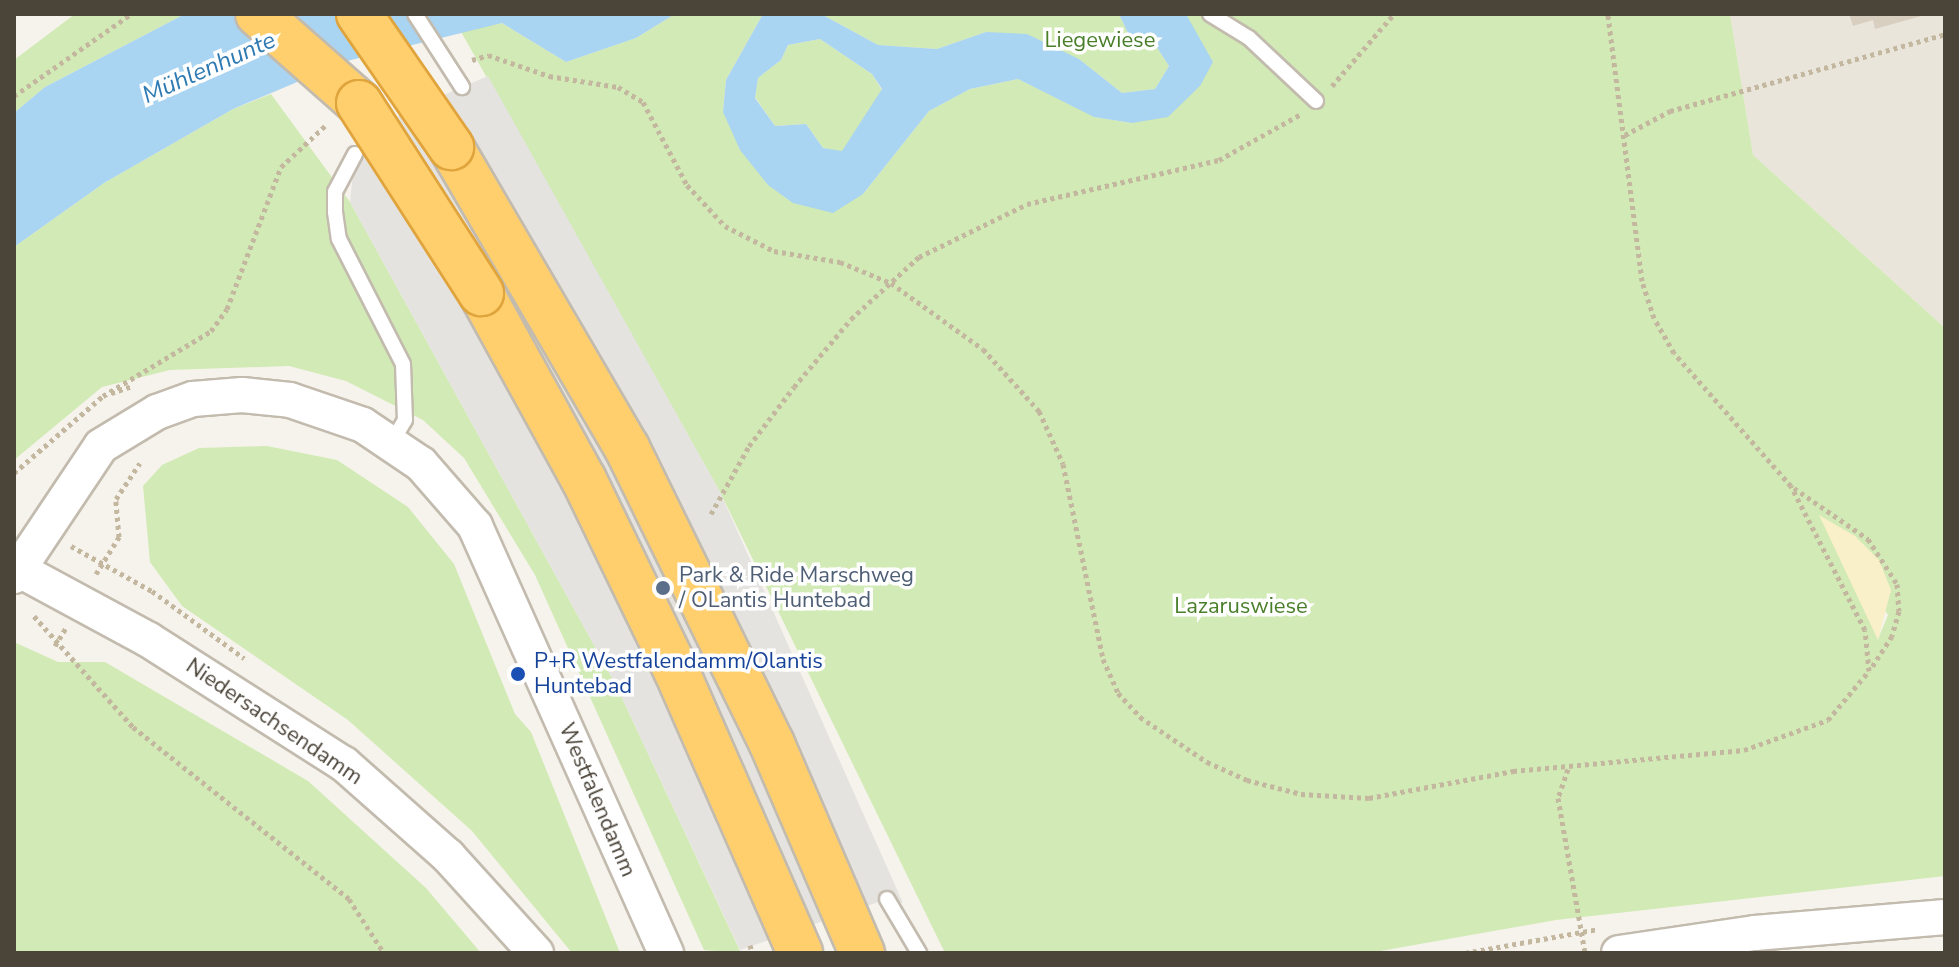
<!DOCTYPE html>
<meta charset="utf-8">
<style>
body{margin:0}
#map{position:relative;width:1959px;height:967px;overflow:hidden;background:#f6f3ec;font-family:"Nunito Sans",sans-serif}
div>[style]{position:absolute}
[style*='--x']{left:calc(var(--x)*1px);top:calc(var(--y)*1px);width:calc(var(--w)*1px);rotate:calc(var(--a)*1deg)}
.residential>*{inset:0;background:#eae5da}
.green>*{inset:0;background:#d2eab5}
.sand>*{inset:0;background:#f9efc9}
.parking>*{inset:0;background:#e5e3e0}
.water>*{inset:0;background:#a9d4f2}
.building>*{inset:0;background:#d8cfc1}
.path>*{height:5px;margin-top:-2.5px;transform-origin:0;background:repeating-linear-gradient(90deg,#c4b79f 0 4px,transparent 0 8px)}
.roads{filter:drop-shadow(2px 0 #c2bbae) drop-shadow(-2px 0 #c2bbae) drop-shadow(0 2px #c2bbae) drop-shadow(0 -2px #c2bbae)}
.service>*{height:14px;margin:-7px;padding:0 7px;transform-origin:7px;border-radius:7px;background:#fff}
.tertiary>*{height:34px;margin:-17px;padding:0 17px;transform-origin:17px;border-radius:17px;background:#fff}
.motorway>*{height:44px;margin:-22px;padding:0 22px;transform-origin:22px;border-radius:22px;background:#ffcf6e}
.bridges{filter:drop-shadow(2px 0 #e0a43c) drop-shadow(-2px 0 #e0a43c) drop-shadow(0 2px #e0a43c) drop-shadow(0 -2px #e0a43c)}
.motorway-bridge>*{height:44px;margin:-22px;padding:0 22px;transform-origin:22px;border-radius:22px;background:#ffcf6e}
.dots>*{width:22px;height:22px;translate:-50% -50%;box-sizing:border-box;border:4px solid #fff;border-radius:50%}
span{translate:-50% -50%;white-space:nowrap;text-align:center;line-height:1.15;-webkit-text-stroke:7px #fff;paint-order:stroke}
.park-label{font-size:22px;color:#4a7f2a}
.service-label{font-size:22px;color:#4e5e75}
.left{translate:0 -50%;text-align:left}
.transit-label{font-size:22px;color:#164399}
.street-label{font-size:22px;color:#4b4439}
.water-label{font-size:24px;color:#2e7ab2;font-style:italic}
.frame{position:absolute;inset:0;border:16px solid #4b4439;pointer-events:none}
</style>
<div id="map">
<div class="residential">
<div style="clip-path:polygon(1730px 14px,1945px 14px,1945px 328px,1753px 155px)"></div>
</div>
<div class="green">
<div style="clip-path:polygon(75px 14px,185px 14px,45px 87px,14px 113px,14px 60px)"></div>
<div style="clip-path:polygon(evenodd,675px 14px,763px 14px,726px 80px,723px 112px,863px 194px,929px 111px,970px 89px,1018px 79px,1095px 117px,1132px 123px,1196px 34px,1186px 14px,1730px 14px,1753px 155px,1945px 328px,1945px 876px,1556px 920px,1369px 953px,945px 953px,720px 492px,460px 30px,502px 23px,566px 62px,636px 38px,675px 14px,1820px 516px,1888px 615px,1878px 639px,1853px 576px,1820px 516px)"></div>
<div style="clip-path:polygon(821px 14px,1119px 14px,1128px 33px,1156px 46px,1169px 66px,1155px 89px,1122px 93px,1079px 59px,986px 32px,937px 49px,878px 45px)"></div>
<div style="clip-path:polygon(820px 39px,872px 74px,882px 90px,842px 152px,823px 148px,806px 124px,775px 126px,755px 97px,758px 78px,781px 60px,788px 45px)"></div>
<div style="clip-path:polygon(271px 94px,350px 202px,616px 685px,741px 953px,704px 950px,535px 575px,464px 458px,423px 420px,346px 381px,289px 366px,170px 370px,102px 387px,14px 460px,14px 247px,104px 183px,233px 109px)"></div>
<div style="clip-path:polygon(267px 446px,337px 460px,408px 507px,454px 564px,515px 714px,531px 732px,620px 953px,572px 953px,472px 831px,348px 720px,182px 606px,150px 562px,143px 486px,162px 465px,199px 448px)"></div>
<div style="clip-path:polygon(14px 642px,58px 662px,105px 662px,308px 781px,426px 888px,481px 953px,14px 953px)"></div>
</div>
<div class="sand">
<div style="clip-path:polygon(1819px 515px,1855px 536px,1879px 560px,1891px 590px,1878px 640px)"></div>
</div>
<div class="parking">
<div style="clip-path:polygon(488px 76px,720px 492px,903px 903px,887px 899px,740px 950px,616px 685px,350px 202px,355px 154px,402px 113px)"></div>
</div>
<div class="water">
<div style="clip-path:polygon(185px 14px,675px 14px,636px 38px,566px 62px,502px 23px,347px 61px,233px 109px,104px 183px,14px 247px,14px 113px,45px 87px)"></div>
<div style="clip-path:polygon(evenodd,763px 14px,821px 14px,878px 45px,937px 49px,986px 32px,1027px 34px,1079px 59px,1122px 93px,1155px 89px,1169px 66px,1156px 46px,1128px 33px,1119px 14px,1186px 14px,1213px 62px,1200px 86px,1168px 117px,1132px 123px,1094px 117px,1018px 79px,970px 89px,929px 111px,863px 194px,833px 213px,793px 203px,768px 185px,740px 150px,723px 112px,726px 80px,763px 14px,820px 39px,872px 74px,882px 89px,842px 151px,823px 148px,806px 124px,775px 126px,755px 98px,758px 78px,781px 60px,788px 45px,820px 39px)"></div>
</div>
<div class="building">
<div style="clip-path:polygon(1849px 14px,1925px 14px,1925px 15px,1875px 29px,1873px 20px,1853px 26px)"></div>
</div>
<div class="path">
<div style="--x:472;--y:60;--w:17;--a:-17"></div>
<div style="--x:488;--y:55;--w:65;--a:19"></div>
<div style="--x:549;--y:76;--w:70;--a:9.1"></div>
<div style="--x:618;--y:87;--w:29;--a:31"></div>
<div style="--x:643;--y:102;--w:94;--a:62.1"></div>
<div style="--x:687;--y:185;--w:56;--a:47.2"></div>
<div style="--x:725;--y:226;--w:55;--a:27"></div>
<div style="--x:774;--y:251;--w:67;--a:9.5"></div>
<div style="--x:840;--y:262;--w:55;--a:22.4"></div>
<div style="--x:891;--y:283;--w:113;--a:35.7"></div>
<div style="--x:983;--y:349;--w:84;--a:47.9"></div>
<div style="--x:1039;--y:411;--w:58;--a:65.6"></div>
<div style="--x:1063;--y:464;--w:199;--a:78.4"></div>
<div style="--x:1103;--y:659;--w:37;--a:66"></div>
<div style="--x:1118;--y:693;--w:33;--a:47"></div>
<div style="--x:1140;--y:717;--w:81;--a:33.9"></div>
<div style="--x:1207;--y:762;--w:44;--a:24.2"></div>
<div style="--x:1247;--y:780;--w:56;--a:14.5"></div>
<div style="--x:1301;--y:794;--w:68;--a:3.4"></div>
<div style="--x:1369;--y:798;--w:147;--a:-10.6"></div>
<div style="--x:1513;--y:771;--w:232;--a:-5.2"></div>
<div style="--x:1744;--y:750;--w:89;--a:-19.7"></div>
<div style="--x:1828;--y:720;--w:64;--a:-50.1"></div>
<div style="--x:1869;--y:671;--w:41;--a:-95.6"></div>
<div style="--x:1865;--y:630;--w:162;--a:-117.2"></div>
<div style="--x:1791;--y:486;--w:177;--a:-131.3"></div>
<div style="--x:1674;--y:353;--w:40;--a:-119.7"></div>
<div style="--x:1654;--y:318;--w:39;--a:-108"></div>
<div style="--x:1642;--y:281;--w:269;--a:-97.3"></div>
<div style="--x:1332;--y:86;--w:95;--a:-49.3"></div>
<div style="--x:14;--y:96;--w:143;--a:-35"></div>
<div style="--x:1625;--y:135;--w:51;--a:-28.1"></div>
<div style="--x:1670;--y:111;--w:286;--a:-15.6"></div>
<div style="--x:111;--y:393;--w:22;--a:-18"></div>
<div style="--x:14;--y:473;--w:118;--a:-40.9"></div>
<div style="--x:103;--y:396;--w:126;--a:-31"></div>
<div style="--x:211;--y:331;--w:27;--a:-54"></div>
<div style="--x:227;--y:309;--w:152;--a:-69.2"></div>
<div style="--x:281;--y:167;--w:63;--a:-43.1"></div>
<div style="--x:1794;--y:488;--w:90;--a:34.6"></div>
<div style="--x:1868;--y:539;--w:54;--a:57.2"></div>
<div style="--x:1897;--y:584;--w:27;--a:86"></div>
<div style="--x:1899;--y:611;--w:26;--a:106"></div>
<div style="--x:1892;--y:636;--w:40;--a:122.9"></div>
<div style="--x:711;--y:514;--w:78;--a:-60.8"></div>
<div style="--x:749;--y:446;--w:74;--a:-52.7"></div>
<div style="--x:794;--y:387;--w:89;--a:-50"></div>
<div style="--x:851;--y:319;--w:92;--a:-42.4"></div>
<div style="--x:919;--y:257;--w:120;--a:-26.1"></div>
<div style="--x:1027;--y:204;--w:197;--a:-12.9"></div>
<div style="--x:1219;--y:160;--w:94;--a:-29.3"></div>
<div style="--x:71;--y:546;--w:93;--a:29.1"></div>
<div style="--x:152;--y:591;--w:114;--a:36.1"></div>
<div style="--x:96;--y:574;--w:44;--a:-58.1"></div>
<div style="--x:119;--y:537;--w:38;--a:-95"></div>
<div style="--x:116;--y:499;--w:43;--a:-56.3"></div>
<div style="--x:34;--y:616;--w:149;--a:48.3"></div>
<div style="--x:133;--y:727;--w:276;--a:38.5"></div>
<div style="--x:349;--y:899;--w:64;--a:57.1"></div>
<div style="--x:55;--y:646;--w:21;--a:-59"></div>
<div style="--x:1568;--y:769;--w:31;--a:109"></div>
<div style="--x:1558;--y:798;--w:157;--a:80.1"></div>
<div style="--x:750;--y:945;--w:8;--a:76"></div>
<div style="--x:1465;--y:953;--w:135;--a:-10.2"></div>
</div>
<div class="roads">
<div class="service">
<div style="--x:415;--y:14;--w:87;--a:57.2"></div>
<div style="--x:1210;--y:14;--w:46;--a:31.6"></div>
<div style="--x:1249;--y:38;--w:92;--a:43.2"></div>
<div style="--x:355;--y:154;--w:43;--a:117.8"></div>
<div style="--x:335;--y:192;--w:20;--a:90"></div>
<div style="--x:335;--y:212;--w:27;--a:82"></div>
<div style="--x:339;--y:239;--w:140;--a:62.9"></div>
<div style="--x:403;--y:364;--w:56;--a:88"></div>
<div style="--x:405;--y:420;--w:26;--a:121"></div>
<div style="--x:887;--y:899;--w:63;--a:59.3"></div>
</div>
<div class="tertiary">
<div style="--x:14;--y:567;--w:153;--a:28.4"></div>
<div style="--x:149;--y:640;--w:231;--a:32.5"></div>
<div style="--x:344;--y:764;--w:139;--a:41.5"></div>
<div style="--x:448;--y:856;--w:131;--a:47.8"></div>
<div style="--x:14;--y:576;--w:156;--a:-56.2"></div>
<div style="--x:101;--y:446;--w:66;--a:-31.3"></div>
<div style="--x:157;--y:412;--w:38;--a:-20"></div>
<div style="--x:193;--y:399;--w:49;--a:-4.7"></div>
<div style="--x:242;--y:395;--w:48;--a:5.9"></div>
<div style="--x:290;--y:400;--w:77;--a:18.9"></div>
<div style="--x:363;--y:425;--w:70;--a:33.9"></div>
<div style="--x:421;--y:464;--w:82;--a:48.9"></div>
<div style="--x:475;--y:526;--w:468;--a:65.9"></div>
<div style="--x:1619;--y:953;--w:137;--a:-8.4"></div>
<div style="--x:1755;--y:933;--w:191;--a:-4.8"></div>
</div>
<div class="motorway">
<div style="--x:258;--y:14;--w:135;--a:41.4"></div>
<div style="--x:451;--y:147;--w:349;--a:59.7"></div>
<div style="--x:627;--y:448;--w:330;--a:63.9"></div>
<div style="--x:772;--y:744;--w:228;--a:66.7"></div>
<div style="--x:481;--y:293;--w:213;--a:61.2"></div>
<div style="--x:584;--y:480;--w:211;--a:64.2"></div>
<div style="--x:676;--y:670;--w:309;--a:66.3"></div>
</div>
</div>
<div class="bridges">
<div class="motorway-bridge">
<div style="--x:359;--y:14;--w:162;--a:55.3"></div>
<div style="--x:359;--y:103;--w:226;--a:57.3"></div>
</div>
</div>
<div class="dots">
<div style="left:663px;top:588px;background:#5c6f8a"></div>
<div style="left:518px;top:674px;background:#1a4fb4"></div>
</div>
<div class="park-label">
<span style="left:1100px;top:41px">Liegewiese</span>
<span style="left:1241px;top:607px">Lazaruswiese</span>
</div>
<div class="service-label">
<span class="left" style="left:679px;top:588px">Park &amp; Ride Marschweg<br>/ OLantis Huntebad</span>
</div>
<div class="transit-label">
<span class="left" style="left:534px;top:674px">P+R Westfalendamm/Olantis<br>Huntebad</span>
</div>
<div class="street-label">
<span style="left:274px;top:722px;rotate:34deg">Niedersachsendamm</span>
<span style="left:597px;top:800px;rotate:67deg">Westfalendamm</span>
</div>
<div class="water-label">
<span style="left:209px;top:68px;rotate:-24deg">Mühlenhunte</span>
</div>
<div class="frame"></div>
</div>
